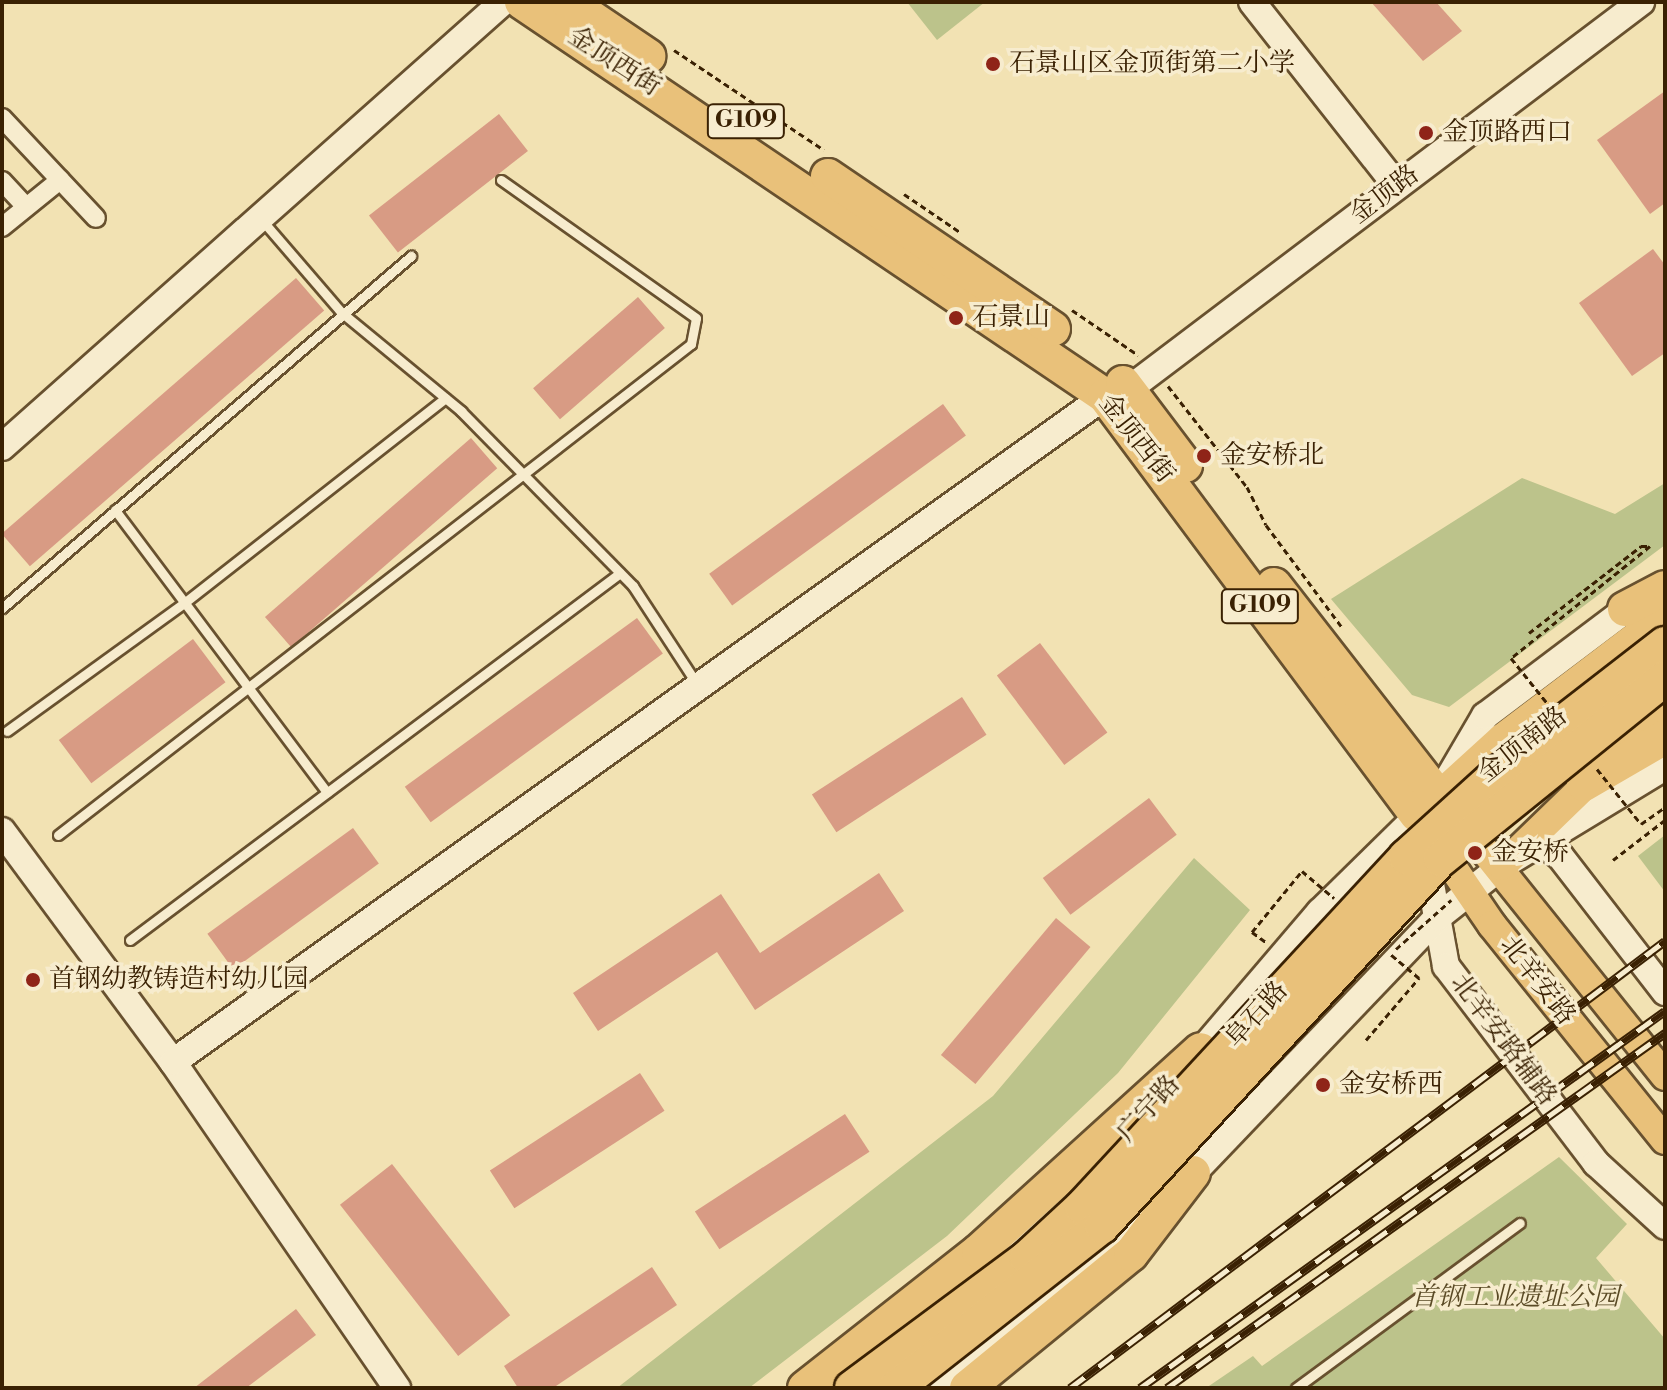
<!DOCTYPE html>
<meta charset="utf-8">
<style>
body{margin:0}
#map{position:relative;width:1667px;height:1390px;overflow:hidden;background:#f2e2b3;font-family:"Libre Bodoni","Noto Serif SC",serif}
div>[style]{position:absolute}
[style*='--x']{left:calc(var(--x)*1px);top:calc(var(--y)*1px);width:calc(var(--w)*1px);rotate:calc(var(--a)*1deg)}
.green>*{inset:0;background:#bcc38b}
.building>*{inset:0;background:#d89b84;transform-origin:0 0}
.path>*{height:3px;margin-top:-1.5px;transform-origin:0;background:repeating-linear-gradient(90deg,#3a2103 0 6px,transparent 0 10px)}
.roads{filter:drop-shadow(2px 0 #68512f) drop-shadow(-2px 0 #68512f) drop-shadow(0 2px #68512f) drop-shadow(0 -2px #68512f)}
.lane>*{height:9px;margin:-4.5px;padding:0 4.5px;transform-origin:4.5px;border-radius:4.5px;background:#f7ecce}
.street>*{height:18px;margin:-9px;padding:0 9px;transform-origin:9px;border-radius:9px;background:#f7ecce}
.secondary>*{height:26px;margin:-13px;padding:0 13px;transform-origin:13px;border-radius:13px;background:#f7ecce}
.primary>*{height:28px;margin:-14px;padding:0 14px;transform-origin:14px;border-radius:14px;background:#e9c17a}
.highway>*{height:34px;margin:-17px;padding:0 17px;transform-origin:17px;border-radius:17px;background:#e9c17a}
.rail>*{height:9px;margin-top:-4.5px;transform-origin:0;background:repeating-linear-gradient(90deg,#f7ecce 0 18px,#3a2103 0 36px);box-sizing:border-box;border-block:2px solid #3a2103}
.path-bridge>*{height:3px;margin-top:-1.5px;transform-origin:0;background:repeating-linear-gradient(90deg,#3a2103 0 6px,transparent 0 10px)}
.bridges{filter:drop-shadow(2px 0 #3a2103) drop-shadow(-2px 0 #3a2103) drop-shadow(0 2px #3a2103) drop-shadow(0 -2px #3a2103)}
.highway-bridge>*{height:34px;margin:-17px;padding:0 17px;transform-origin:17px;border-radius:17px;background:#e9c17a}
.dots>*{width:22px;height:22px;translate:-50% -50%;box-sizing:border-box;border:4px solid #f7ecce;border-radius:50%}
span{translate:-50% -50%;white-space:nowrap;text-align:center;line-height:1.15;-webkit-text-stroke:7px #f7ecce;paint-order:stroke}
.shield-label span{padding:2px 6px;background:#f7ecce;border:2px solid;border-radius:6px;-webkit-text-stroke-width:0}
.shield-label{font-size:24px;color:#3a2103;font-weight:700}
.street-label{font-size:26px;color:#3a2103}
.poi-label{font-size:26px;color:#3a2103}
.left{translate:0 -50%;text-align:left}
.park-label{font-size:26px;color:#5a4a25;font-style:italic}
.frame{position:absolute;inset:0;border:4px solid #3a2103;pointer-events:none}
</style>
<div id="map">
<div class="green">
<div style="clip-path:polygon(907px 2px,985px 2px,937px 40px)"></div>
<div style="clip-path:polygon(1522px 478px,1615px 514px,1665px 483px,1665px 545px,1449px 707px,1412px 695px,1331px 599px)"></div>
<div style="clip-path:polygon(1665px 835px,1665px 892px,1638px 856px)"></div>
<div style="clip-path:polygon(1194px 858px,1250px 910px,1118px 1073px,947px 1236px,749px 1388px,617px 1388px,993px 1096px)"></div>
<div style="clip-path:polygon(1559px 1157px,1627px 1224px,1596px 1258px,1665px 1339px,1665px 1388px,1206px 1388px,1253px 1356px,1262px 1366px)"></div>
</div>
<div class="building">
<div style="clip-path:polygon(1371px 2px,1436px 2px,1462px 31px,1423px 61px)"></div>
<div style="clip-path:polygon(1665px 91px,1665px 203px,1650px 214px,1597px 140px)"></div>
<div style="left:499px;top:114px;width:47px;height:165px;rotate:52deg"></div>
<div style="clip-path:polygon(1653px 249px,1665px 265px,1665px 353px,1632px 376px,1579px 303px)"></div>
<div style="left:296px;top:278px;width:43px;height:390px;rotate:49deg"></div>
<div style="left:638px;top:297px;width:41px;height:139px;rotate:49deg"></div>
<div style="left:943px;top:404px;width:39px;height:289px;rotate:54deg"></div>
<div style="left:471px;top:438px;width:40px;height:273px;rotate:49deg"></div>
<div style="left:637px;top:618px;width:44px;height:287px;rotate:54deg"></div>
<div style="left:193px;top:639px;width:54px;height:168px;rotate:53deg"></div>
<div style="left:1040px;top:643px;width:112px;height:54px;rotate:53deg"></div>
<div style="left:962px;top:697px;width:45px;height:179px;rotate:57deg"></div>
<div style="left:1149px;top:798px;width:46px;height:133px;rotate:53deg"></div>
<div style="left:353px;top:828px;width:44px;height:180px;rotate:54deg"></div>
<div style="clip-path:polygon(879px 873px,904px 911px,755px 1010px,717px 952px,598px 1031px,573px 993px,721px 894px,760px 953px)"></div>
<div style="left:1056px;top:918px;width:45px;height:179px;rotate:40deg"></div>
<div style="left:640px;top:1073px;width:45px;height:179px;rotate:57deg"></div>
<div style="left:845px;top:1114px;width:45px;height:179px;rotate:57deg"></div>
<div style="left:392px;top:1164px;width:192px;height:66px;rotate:52deg"></div>
<div style="clip-path:polygon(652px 1267px,677px 1305px,553px 1388px,518px 1388px,504px 1366px)"></div>
<div style="clip-path:polygon(296px 1309px,316px 1335px,246px 1388px,194px 1388px)"></div>
</div>
<div class="path">
<div style="--x:674;--y:50;--w:180;--a:33.7"></div>
<div style="--x:904;--y:194;--w:68;--a:34.2"></div>
<div style="--x:1072;--y:310;--w:80;--a:34.3"></div>
<div style="--x:1168;--y:386;--w:128;--a:52"></div>
<div style="--x:1247;--y:487;--w:42;--a:63.4"></div>
<div style="--x:1266;--y:525;--w:126;--a:53.4"></div>
<div style="--x:1613;--y:860;--w:66;--a:-37.6"></div>
<div style="--x:1252;--y:932;--w:17;--a:36"></div>
</div>
<div class="roads">
<div class="lane">
<div style="--x:261;--y:219;--w:123;--a:49.3"></div>
<div style="--x:341;--y:312;--w:156;--a:39.5"></div>
<div style="--x:461;--y:411;--w:245;--a:45.5"></div>
<div style="--x:633;--y:586;--w:117;--a:56.9"></div>
<div style="--x:115;--y:510;--w:353;--a:53.1"></div>
<div style="--x:2;--y:608;--w:540;--a:-40.72"></div>
<div style="--x:7;--y:731;--w:218;--a:-35.9"></div>
<div style="--x:184;--y:603;--w:332;--a:-38.1"></div>
<div style="--x:58;--y:835;--w:801;--a:-37.8"></div>
<div style="--x:691;--y:344;--w:26;--a:-79"></div>
<div style="--x:696;--y:318;--w:239;--a:-144.7"></div>
<div style="--x:130;--y:940;--w:612;--a:-36.83"></div>
<div style="--x:1296;--y:1388;--w:278;--a:-36.4"></div>
</div>
<div class="street">
<div style="--x:2;--y:118;--w:137;--a:46.8"></div>
<div style="--x:2;--y:181;--w:35;--a:47"></div>
<div style="--x:2;--y:227;--w:75;--a:-39"></div>
</div>
<div class="secondary">
<div style="--x:1252;--y:2;--w:234;--a:51.8"></div>
<div style="--x:1129;--y:389;--w:642;--a:-37.08"></div>
<div style="--x:2;--y:447;--w:670;--a:-41.61"></div>
<div style="--x:2;--y:831;--w:287;--a:53.5"></div>
<div style="--x:173;--y:1062;--w:396;--a:55.5"></div>
<div style="--x:1534;--y:836;--w:33;--a:38"></div>
<div style="--x:1560;--y:856;--w:172;--a:52.3"></div>
<div style="--x:1426;--y:857;--w:111;--a:79.6"></div>
<div style="--x:1446;--y:966;--w:248;--a:52.7"></div>
<div style="--x:1596;--y:1163;--w:93;--a:42.4"></div>
<div style="--x:173;--y:1062;--w:1146;--a:-35.55"></div>
<div style="--x:1190;--y:1064;--w:200;--a:-49.5"></div>
<div style="--x:1320;--y:912;--w:165;--a:-44.5"></div>
<div style="--x:1438;--y:796;--w:93;--a:-59.6"></div>
<div style="--x:1485;--y:716;--w:194;--a:-37"></div>
<div style="--x:967;--y:1281;--w:184;--a:-41.9"></div>
<div style="--x:927;--y:1388;--w:180;--a:-36.9"></div>
<div style="--x:1071;--y:1280;--w:162;--a:-41.3"></div>
<div style="--x:1193;--y:1173;--w:354;--a:-46.3"></div>
<div style="--x:1438;--y:917;--w:82;--a:-38.6"></div>
<div style="--x:1502;--y:866;--w:191;--a:-31.3"></div>
</div>
<div class="primary">
<div style="--x:1438;--y:796;--w:86;--a:-42.2"></div>
<div style="--x:1502;--y:738;--w:205;--a:-37.3"></div>
<div style="--x:1460;--y:820;--w:328;--a:51.3"></div>
<div style="--x:1434;--y:840;--w:103;--a:55.7"></div>
<div style="--x:1492;--y:925;--w:276;--a:51.2"></div>
<div style="--x:1502;--y:866;--w:227;--a:-44.1"></div>
</div>
<div class="highway">
<div style="--x:522;--y:2;--w:704;--a:34.05"></div>
<div style="--x:1105;--y:396;--w:522;--a:53.33"></div>
<div style="--x:568;--y:2;--w:97;--a:34"></div>
<div style="--x:828;--y:176;--w:272;--a:34.2"></div>
<div style="--x:1123;--y:383;--w:103;--a:52.9"></div>
<div style="--x:1274;--y:585;--w:267;--a:52.1"></div>
<div style="--x:1625;--y:609;--w:45;--a:-27.7"></div>
<div style="--x:1584;--y:784;--w:94;--a:-30.1"></div>
<div style="--x:805;--y:1388;--w:221;--a:-38.2"></div>
<div style="--x:979;--y:1251;--w:299;--a:-42.2"></div>
<div style="--x:967;--y:1388;--w:212;--a:-39.3"></div>
<div style="--x:1131;--y:1254;--w:102;--a:-52.6"></div>
</div>
</div>
<div class="rail">
<div style="--x:1070;--y:1388;--w:744;--a:-36.92"></div>
<div style="--x:1140;--y:1388;--w:646;--a:-35.68"></div>
<div style="--x:1167;--y:1388;--w:612;--a:-35.48"></div>
</div>
<div class="path-bridge">
<div style="--x:1529;--y:633;--w:142;--a:-37.8"></div>
<div style="--x:1641;--y:546;--w:9;--a:0"></div>
<div style="--x:1650;--y:546;--w:179;--a:141.1"></div>
<div style="--x:1511;--y:658;--w:58;--a:51.3"></div>
<div style="--x:1597;--y:769;--w:70;--a:51.3"></div>
<div style="--x:1641;--y:824;--w:29;--a:-35"></div>
<div style="--x:1252;--y:932;--w:79;--a:-50.7"></div>
<div style="--x:1302;--y:871;--w:42;--a:40.2"></div>
<div style="--x:1396;--y:949;--w:74;--a:-41.7"></div>
<div style="--x:1366;--y:1040;--w:82;--a:-49.5"></div>
<div style="--x:1419;--y:978;--w:38;--a:-140"></div>
</div>
<div class="bridges">
<div class="highway-bridge">
<div style="--x:852;--y:1388;--w:218;--a:-36.6"></div>
<div style="--x:1027;--y:1258;--w:75;--a:-42.8"></div>
<div style="--x:1082;--y:1207;--w:477;--a:-47.2"></div>
<div style="--x:1406;--y:857;--w:128;--a:-42.2"></div>
<div style="--x:1501;--y:771;--w:207;--a:-37.8"></div>
<div style="--x:896;--y:1388;--w:262;--a:-38.2"></div>
<div style="--x:1102;--y:1226;--w:500;--a:-47.3"></div>
<div style="--x:1441;--y:859;--w:288;--a:-38.9"></div>
</div>
</div>
<div class="dots">
<div style="left:993px;top:64px;background:#8f2418"></div>
<div style="left:1426px;top:133px;background:#8f2418"></div>
<div style="left:956px;top:318px;background:#8f2418"></div>
<div style="left:1204px;top:456px;background:#8f2418"></div>
<div style="left:1475px;top:853px;background:#8f2418"></div>
<div style="left:33px;top:980px;background:#8f2418"></div>
<div style="left:1323px;top:1085px;background:#8f2418"></div>
</div>
<div class="shield-label">
<span style="left:746px;top:121px">G109</span>
<span style="left:1260px;top:606px">G109</span>
</div>
<div class="street-label">
<span style="left:614px;top:62px;rotate:33deg">金顶西街</span>
<span style="left:1385px;top:195px;rotate:-37deg">金顶路</span>
<span style="left:1136px;top:439px;rotate:52deg">金顶西街</span>
<span style="left:1523px;top:745px;rotate:-38deg">金顶南路</span>
<span style="left:1537px;top:981px;rotate:52deg">北辛安路</span>
<span style="left:1257px;top:1015px;rotate:-48deg">阜石路</span>
<span style="left:1503px;top:1040px;rotate:53deg">北辛安路辅路</span>
<span style="left:1149px;top:1109px;rotate:-48deg">广宁路</span>
</div>
<div class="poi-label">
<span class="left" style="left:1009px;top:64px">石景山区金顶街第二小学</span>
<span class="left" style="left:1442px;top:133px">金顶路西口</span>
<span class="left" style="left:972px;top:318px">石景山</span>
<span class="left" style="left:1220px;top:456px">金安桥北</span>
<span class="left" style="left:1491px;top:853px">金安桥</span>
<span class="left" style="left:49px;top:980px">首钢幼教铸造村幼儿园</span>
<span class="left" style="left:1339px;top:1085px">金安桥西</span>
</div>
<div class="park-label">
<span style="left:1515px;top:1298px">首钢工业遗址公园</span>
</div>
<div class="frame"></div>
</div>
